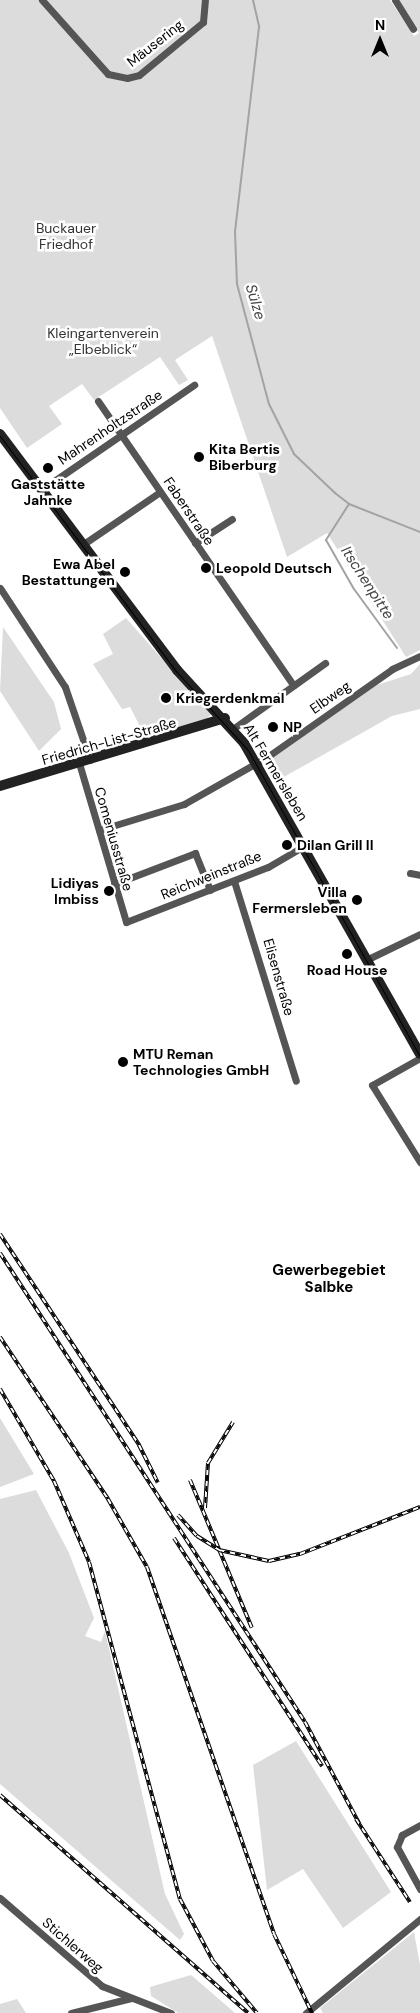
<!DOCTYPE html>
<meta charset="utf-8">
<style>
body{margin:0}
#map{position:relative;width:420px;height:2013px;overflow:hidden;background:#fff;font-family:"DM Sans",sans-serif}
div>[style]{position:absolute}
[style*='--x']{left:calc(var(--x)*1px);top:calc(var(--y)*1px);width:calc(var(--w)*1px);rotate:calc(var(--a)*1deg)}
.green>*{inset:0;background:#dcdcdc}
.stream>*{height:2px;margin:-1px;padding:0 1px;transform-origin:1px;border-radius:1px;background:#a3a3a3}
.street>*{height:7px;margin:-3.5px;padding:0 3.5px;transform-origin:3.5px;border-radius:3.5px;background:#555}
.secondary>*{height:10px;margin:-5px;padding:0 5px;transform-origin:5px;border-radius:5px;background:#222}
.tram>*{height:1px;margin:-0.5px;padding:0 0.5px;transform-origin:0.5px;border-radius:0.5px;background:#000}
.rail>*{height:4px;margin-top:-2px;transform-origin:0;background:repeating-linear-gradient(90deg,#fff 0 5.5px,#000 0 11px);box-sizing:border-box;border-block:1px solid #000}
.dots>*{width:14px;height:14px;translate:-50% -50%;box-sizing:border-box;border:2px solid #fff;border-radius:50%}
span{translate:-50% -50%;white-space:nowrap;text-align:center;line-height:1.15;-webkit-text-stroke:5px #fff;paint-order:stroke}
.street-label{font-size:14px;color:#000}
.park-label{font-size:14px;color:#333}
.poi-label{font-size:14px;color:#000;font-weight:700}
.left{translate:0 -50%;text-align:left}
.right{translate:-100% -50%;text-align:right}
.water-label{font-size:15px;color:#444;font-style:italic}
.neighbourhood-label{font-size:15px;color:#000;font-weight:700}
.north{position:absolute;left:355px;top:15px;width:50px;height:50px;-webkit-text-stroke:4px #fff;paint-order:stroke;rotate:0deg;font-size:14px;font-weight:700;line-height:20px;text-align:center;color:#000}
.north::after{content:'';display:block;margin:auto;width:18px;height:22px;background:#000;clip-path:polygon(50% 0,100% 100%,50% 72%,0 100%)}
</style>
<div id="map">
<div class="green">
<div style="clip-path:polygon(0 0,390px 0,414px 36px,419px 33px,399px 0,420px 0,420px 650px,406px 657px,327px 533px,287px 557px,212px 336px,175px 360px,188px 380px,179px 385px,160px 357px,94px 400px,82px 384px,49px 406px,62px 424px,27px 448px,0 408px)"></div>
<div style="clip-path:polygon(126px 618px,211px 714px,207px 719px,145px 736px,130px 707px,122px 709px,93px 664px,113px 654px,103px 634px)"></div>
<div style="clip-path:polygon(3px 627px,54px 702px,61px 729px,39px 751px,0 691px)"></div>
<div style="clip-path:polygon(420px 664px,420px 709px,392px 716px,282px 778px,271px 758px,377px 685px,411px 674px)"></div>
<div style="clip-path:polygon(0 1418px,34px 1474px,0 1487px)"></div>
<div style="clip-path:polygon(36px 1490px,69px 1553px,94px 1618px,85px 1636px,101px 1642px,105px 1631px,165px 1894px,184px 1934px,180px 1940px,0 1784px,0 1499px)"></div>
<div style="clip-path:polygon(296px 1741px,391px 1892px,343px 1928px,303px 1869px,267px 1890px,253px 1765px)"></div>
<div style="clip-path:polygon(414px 1932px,420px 1965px,420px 2013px,323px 2013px,320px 2008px)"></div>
<div style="clip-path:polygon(191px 1975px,227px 2006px,235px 2013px,178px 2013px,151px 1996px,150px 1987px)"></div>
<div style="clip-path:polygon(17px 1999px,26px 2013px,0 2013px,0 2004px)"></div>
</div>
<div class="stream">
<div style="--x:253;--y:0;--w:28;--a:77"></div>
<div style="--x:259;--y:27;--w:206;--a:96.7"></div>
<div style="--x:235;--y:232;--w:52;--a:87.8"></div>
<div style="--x:237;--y:284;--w:124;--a:75.1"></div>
<div style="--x:269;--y:404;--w:56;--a:63.4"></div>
<div style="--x:294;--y:454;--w:57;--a:43.6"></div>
<div style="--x:335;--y:493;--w:18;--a:38"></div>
<div style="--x:349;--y:504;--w:76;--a:21.5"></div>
<div style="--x:349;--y:504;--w:43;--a:122.6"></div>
<div style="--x:326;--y:540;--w:56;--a:60.3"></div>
<div style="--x:354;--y:589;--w:73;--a:53.9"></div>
</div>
<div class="street">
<div style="--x:42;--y:0;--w:99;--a:48.3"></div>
<div style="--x:108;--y:74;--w:19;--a:12"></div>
<div style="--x:127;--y:78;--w:12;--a:-14"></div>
<div style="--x:139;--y:75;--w:83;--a:-39.6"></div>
<div style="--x:203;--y:22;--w:22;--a:-85"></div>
<div style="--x:395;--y:0;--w:34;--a:58"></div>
<div style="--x:98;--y:401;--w:345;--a:55.5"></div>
<div style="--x:41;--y:490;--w:186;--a:-34.5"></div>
<div style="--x:195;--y:543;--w:44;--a:-33"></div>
<div style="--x:82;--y:545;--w:94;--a:-34.2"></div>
<div style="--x:0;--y:588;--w:118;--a:56.7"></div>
<div style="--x:65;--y:687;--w:77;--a:71.1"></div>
<div style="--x:234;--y:728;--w:112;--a:-35.5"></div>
<div style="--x:79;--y:763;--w:166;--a:73.5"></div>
<div style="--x:126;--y:922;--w:152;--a:-21.2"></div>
<div style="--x:268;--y:867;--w:42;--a:-30.3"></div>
<div style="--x:99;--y:830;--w:89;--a:-17"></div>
<div style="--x:184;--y:804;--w:95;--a:-29.5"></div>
<div style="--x:267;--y:757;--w:153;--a:-35.1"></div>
<div style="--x:392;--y:669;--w:31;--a:-25"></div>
<div style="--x:410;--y:873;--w:10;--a:11"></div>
<div style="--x:234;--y:881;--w:209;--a:72.8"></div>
<div style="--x:114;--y:884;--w:87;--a:-20.9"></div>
<div style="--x:195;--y:853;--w:40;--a:68"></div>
<div style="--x:368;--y:959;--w:58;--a:-25.7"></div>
<div style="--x:420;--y:1058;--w:55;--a:150.6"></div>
<div style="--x:372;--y:1085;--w:91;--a:58.1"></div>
<div style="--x:420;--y:1825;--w:21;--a:151"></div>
<div style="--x:402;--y:1835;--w:13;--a:113"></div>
<div style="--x:397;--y:1847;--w:48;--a:61.3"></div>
<div style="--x:0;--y:1898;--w:135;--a:40.8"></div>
<div style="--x:102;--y:1986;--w:74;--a:21.4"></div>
<div style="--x:71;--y:2013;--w:62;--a:-14"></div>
<div style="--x:306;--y:2013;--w:148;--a:-39.5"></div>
</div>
<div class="secondary">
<div style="--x:0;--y:434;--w:295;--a:53.1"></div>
<div style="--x:177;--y:670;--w:99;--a:47.5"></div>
<div style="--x:244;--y:743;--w:357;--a:60.5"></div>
<div style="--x:0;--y:786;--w:235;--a:-16.8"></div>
</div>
<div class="tram">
<div style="--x:0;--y:436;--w:294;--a:53.2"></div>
<div style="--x:176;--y:671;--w:107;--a:47.7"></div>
<div style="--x:248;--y:750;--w:352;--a:60.7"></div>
</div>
<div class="rail">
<div style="--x:0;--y:1234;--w:253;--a:56.6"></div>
<div style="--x:139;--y:1445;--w:42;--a:63.4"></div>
<div style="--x:0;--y:1253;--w:559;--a:56.96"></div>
<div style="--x:305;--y:1722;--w:115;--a:61.9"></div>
<div style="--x:0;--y:1337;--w:195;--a:56.3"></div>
<div style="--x:108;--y:1499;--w:78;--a:60.2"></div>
<div style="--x:147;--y:1567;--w:388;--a:70.9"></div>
<div style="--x:274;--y:1934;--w:88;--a:64.3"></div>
<div style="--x:0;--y:1389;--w:107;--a:59.6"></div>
<div style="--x:54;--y:1481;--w:88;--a:66.6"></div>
<div style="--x:89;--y:1562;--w:349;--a:74.9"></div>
<div style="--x:180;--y:1899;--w:70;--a:62"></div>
<div style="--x:213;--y:1961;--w:68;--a:49.8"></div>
<div style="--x:190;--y:1480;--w:160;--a:67.3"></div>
<div style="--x:205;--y:1508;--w:45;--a:-86.2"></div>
<div style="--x:208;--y:1463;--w:48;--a:-58.6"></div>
<div style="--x:178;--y:1515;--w:28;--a:48"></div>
<div style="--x:197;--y:1536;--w:26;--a:32"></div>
<div style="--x:219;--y:1550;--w:51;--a:12.4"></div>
<div style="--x:269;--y:1561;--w:32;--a:-13"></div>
<div style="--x:300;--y:1554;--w:129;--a:-21.4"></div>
<div style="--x:174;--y:1538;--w:272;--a:57"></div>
<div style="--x:0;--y:1795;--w:330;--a:41.3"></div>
<div style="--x:356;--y:1819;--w:99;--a:57"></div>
</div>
<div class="dots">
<div style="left:199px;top:457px;background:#000"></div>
<div style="left:48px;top:468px;background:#000"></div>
<div style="left:206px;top:568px;background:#000"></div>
<div style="left:125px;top:572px;background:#000"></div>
<div style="left:166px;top:698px;background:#000"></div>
<div style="left:273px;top:727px;background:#000"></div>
<div style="left:287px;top:845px;background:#000"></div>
<div style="left:109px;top:891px;background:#000"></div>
<div style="left:357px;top:900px;background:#000"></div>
<div style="left:347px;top:954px;background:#000"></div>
<div style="left:123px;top:1062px;background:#000"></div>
</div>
<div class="street-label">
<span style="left:155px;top:43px;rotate:-38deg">Mäusering</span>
<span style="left:110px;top:427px;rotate:-34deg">Mahrenholtzstraße</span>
<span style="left:189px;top:511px;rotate:56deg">Faberstraße</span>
<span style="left:330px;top:697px;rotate:-35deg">Elbweg</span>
<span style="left:109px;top:741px;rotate:-16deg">Friedrich-List-Straße</span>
<span style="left:276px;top:772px;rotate:59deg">Alt Fermersleben</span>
<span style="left:114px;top:839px;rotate:74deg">Comeniusstraße</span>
<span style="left:211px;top:875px;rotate:-22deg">Reichweinstraße</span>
<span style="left:279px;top:977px;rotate:74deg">Elisenstraße</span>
<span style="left:73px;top:1945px;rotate:41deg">Stichlerweg</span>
</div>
<div class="park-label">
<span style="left:66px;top:236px">Buckauer<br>Friedhof</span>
<span style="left:103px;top:341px">Kleingartenverein<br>„Elbeblick“</span>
</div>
<div class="poi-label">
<span class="left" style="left:209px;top:457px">Kita Bertis<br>Biberburg</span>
<span style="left:48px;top:492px">Gaststätte<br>Jahnke</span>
<span class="right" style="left:115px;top:572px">Ewa Abel<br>Bestattungen</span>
<span class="left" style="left:216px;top:568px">Leopold Deutsch</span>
<span class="left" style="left:176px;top:698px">Kriegerdenkmal</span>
<span class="left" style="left:283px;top:727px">NP</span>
<span class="left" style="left:297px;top:845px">Dilan Grill II</span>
<span class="right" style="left:99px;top:891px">Lidiyas<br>Imbiss</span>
<span class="right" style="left:347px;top:900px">Villa<br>Fermersleben</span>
<span style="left:347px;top:970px">Road House</span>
<span class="left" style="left:133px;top:1062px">MTU Reman<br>Technologies GmbH</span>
</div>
<div class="water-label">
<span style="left:255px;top:302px;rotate:73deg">Sülze</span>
<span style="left:367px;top:583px;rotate:57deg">Itschenpitte</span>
</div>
<div class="neighbourhood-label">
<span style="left:329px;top:1279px">Gewerbegebiet<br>Salbke</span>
</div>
<div class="north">N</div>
</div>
